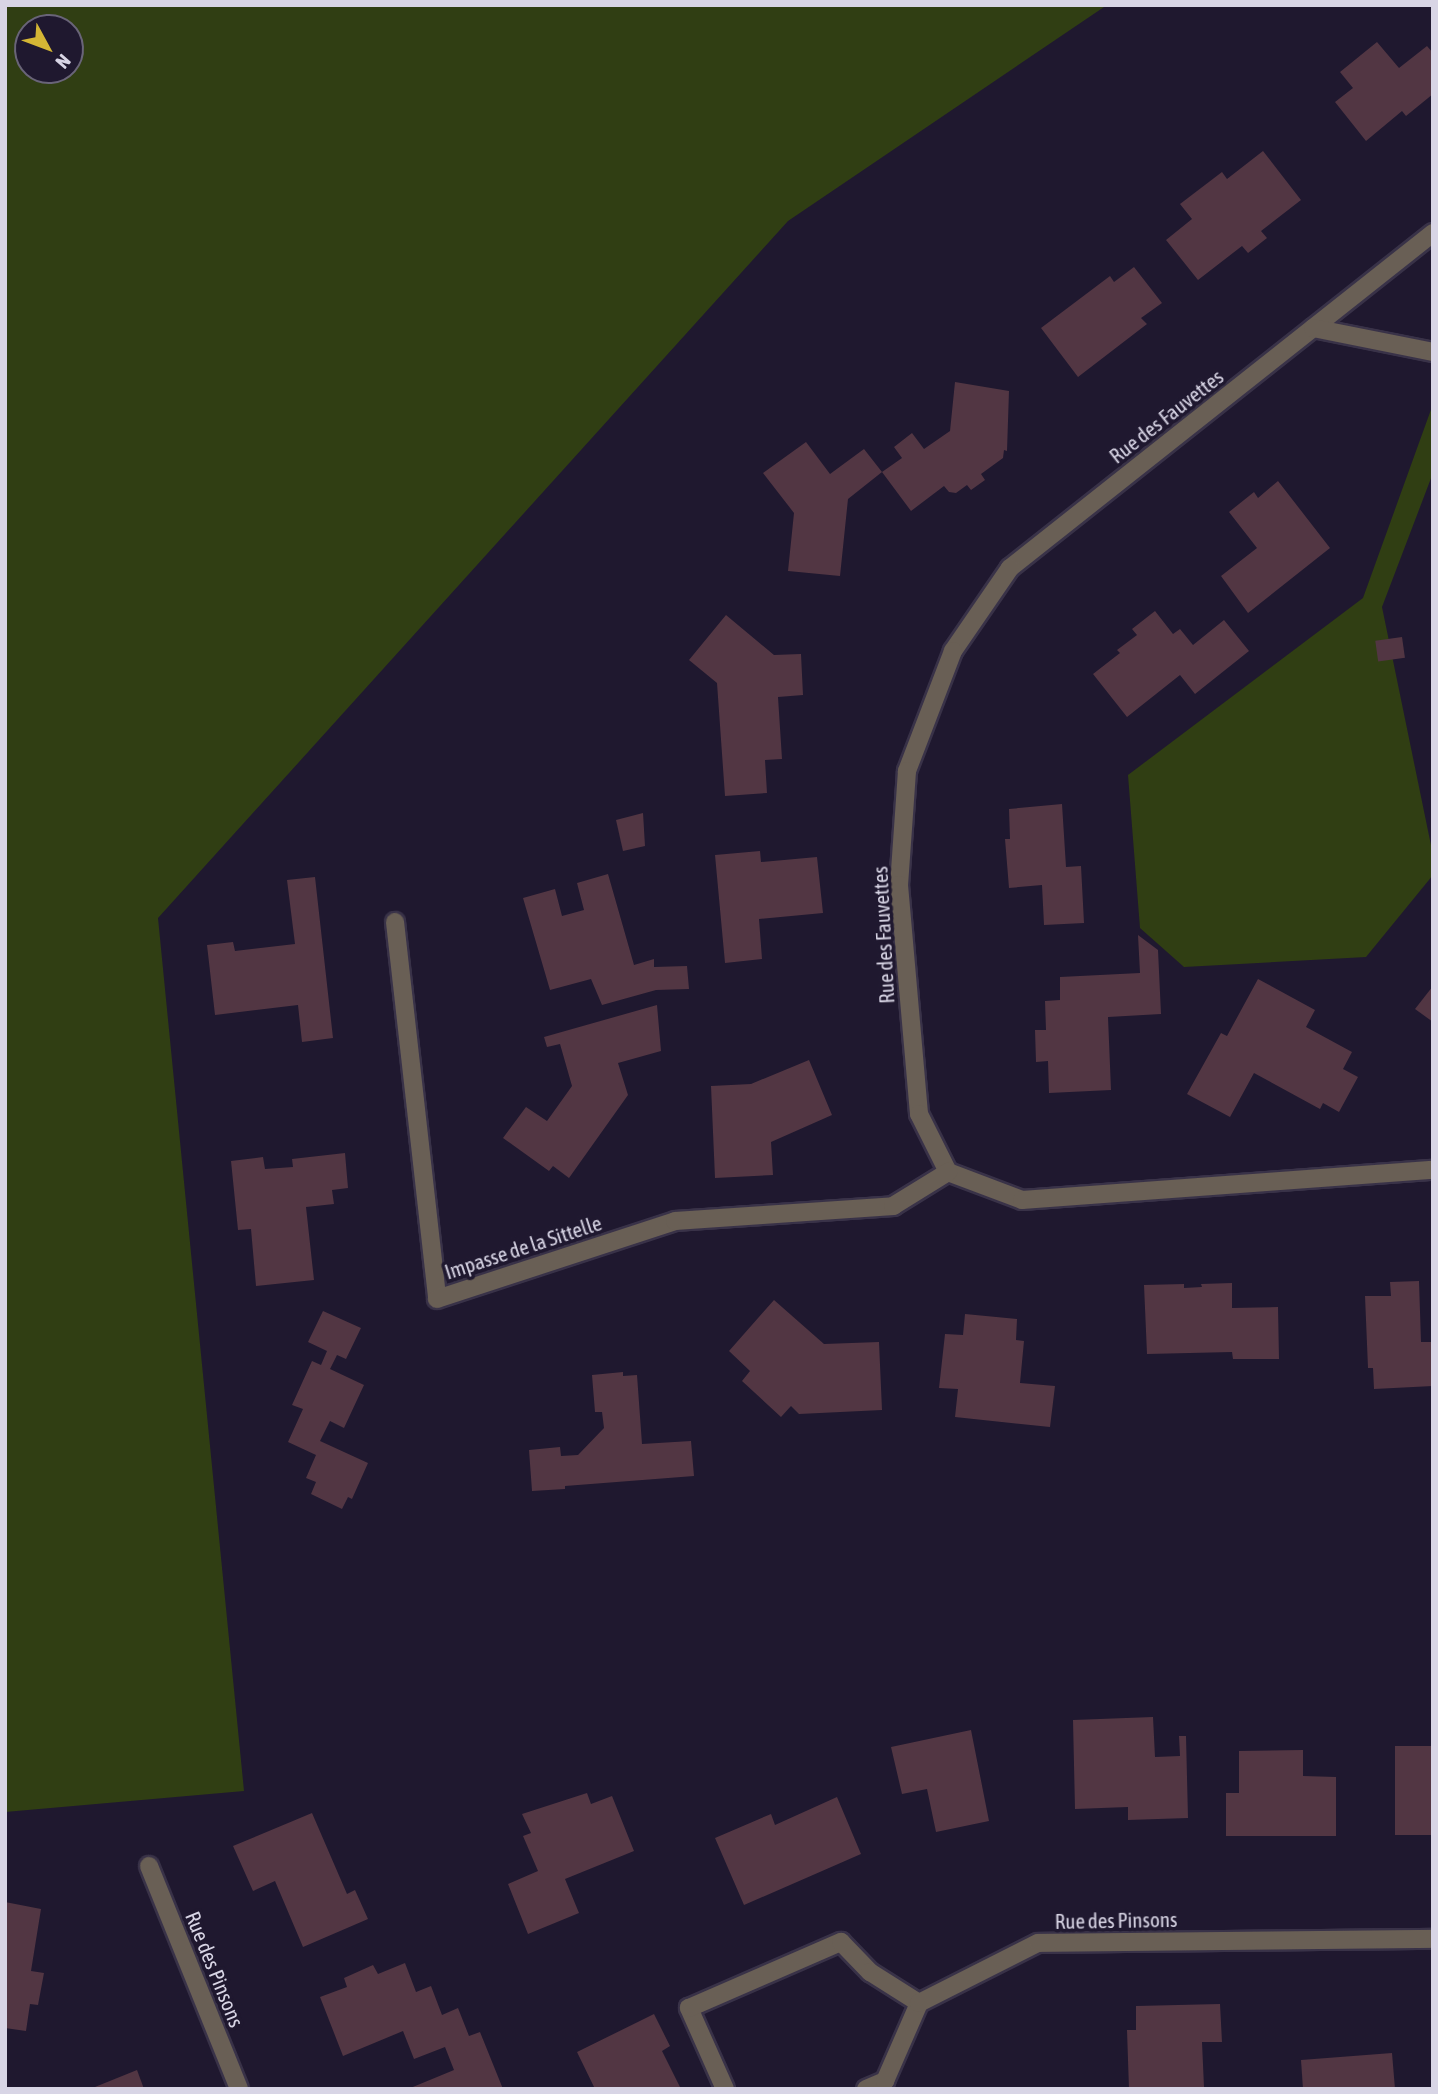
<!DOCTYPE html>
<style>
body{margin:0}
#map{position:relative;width:1438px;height:2094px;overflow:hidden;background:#1f182f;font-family:"Asap Condensed",sans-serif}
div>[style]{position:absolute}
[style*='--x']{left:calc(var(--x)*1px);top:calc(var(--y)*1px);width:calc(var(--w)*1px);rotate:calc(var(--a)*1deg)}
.green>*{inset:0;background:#303e13}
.building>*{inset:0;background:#523643;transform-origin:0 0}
.roads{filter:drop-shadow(2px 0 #393248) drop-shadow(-2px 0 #393248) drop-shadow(0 2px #393248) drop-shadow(0 -2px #393248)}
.minor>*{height:18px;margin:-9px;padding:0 9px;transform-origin:9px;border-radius:9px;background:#695f55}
span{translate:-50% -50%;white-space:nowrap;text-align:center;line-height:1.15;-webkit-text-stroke:7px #1f182f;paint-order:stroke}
.street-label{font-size:21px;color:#d8d5e5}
.frame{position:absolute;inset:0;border:7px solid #d8d5e5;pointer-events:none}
.north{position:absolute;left:14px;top:14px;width:70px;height:70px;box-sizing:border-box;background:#1f182f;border:2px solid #696478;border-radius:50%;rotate:131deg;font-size:19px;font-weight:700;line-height:28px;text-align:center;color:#d8d5e5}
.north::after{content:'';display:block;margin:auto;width:24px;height:32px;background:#d4b635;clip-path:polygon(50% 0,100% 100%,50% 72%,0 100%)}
</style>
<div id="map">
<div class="green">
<div style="clip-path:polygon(evenodd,5px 5px,1107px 5px,788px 221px,158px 918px,244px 1791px,5px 1812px,5px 5px,28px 28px,70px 28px,70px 70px,28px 70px,28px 28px)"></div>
<div style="clip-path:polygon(1433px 404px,1433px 473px,1382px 607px,1433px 855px,1433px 875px,1366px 957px,1184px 967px,1140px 928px,1128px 775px,1363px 598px)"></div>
</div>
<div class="building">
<div style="clip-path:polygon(1377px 42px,1399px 68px,1427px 46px,1433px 53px,1433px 94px,1406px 116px,1402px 111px,1366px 141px,1335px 102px,1353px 88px,1340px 72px)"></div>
<div style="clip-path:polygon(1263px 151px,1301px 200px,1261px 231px,1267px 238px,1248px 253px,1242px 246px,1198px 280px,1166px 240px,1192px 219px,1180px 204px,1222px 172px,1227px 179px)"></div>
<div style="clip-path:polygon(1134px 267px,1162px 303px,1141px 318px,1147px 324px,1078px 377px,1041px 328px,1110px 276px,1114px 282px)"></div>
<div style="clip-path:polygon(955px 382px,1009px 391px,1007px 451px,1004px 450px,1003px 458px,981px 474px,985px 480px,971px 490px,967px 485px,956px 493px,949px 492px,944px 486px,911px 511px,882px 472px,902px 458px,894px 447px,912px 433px,924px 449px,950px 431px)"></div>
<div style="clip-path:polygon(806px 442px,830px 474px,864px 449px,882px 472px,848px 499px,840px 576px,788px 571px,794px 513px,763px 473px)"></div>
<div style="clip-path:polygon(1278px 481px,1330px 548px,1248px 613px,1221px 576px,1257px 548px,1229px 512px,1254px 492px,1258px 498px)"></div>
<div style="clip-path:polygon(1155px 611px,1173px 634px,1180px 629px,1193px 645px,1224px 620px,1249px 651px,1195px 694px,1180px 675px,1127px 717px,1093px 674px,1120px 653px,1117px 650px,1137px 635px,1132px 629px)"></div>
<div style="clip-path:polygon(726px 615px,774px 655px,801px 654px,803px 695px,778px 697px,782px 759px,765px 760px,767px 793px,725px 796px,717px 683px,689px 660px)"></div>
<div style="left:1402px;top:637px;width:21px;height:27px;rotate:82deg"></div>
<div style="clip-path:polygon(1062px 804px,1066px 867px,1081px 866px,1084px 923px,1044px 925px,1042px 885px,1009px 888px,1005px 839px,1010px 839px,1009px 809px)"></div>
<div style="clip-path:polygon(643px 813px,645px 846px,623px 851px,616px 820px)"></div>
<div style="clip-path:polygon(760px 851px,761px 862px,817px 857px,823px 913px,759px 919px,762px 959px,725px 963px,715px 855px)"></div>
<div style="clip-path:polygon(608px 874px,634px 965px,654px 959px,654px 967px,687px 966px,689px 989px,656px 990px,602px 1005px,591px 979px,550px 990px,523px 898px,555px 889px,562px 916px,584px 910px,577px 883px)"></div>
<div style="clip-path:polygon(315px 877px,333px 1038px,302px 1042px,298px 1005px,215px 1015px,207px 945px,233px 942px,235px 951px,295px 944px,287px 880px)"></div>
<div style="clip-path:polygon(1138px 935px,1158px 950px,1161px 1014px,1108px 1017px,1111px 1090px,1049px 1093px,1048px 1061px,1036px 1062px,1035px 1030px,1046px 1030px,1045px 1001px,1060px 1000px,1060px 977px,1140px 973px)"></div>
<div style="clip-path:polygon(1258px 979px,1315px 1010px,1306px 1027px,1352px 1052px,1343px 1069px,1358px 1077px,1339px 1112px,1323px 1103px,1320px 1109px,1254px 1073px,1230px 1117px,1187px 1094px,1221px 1033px,1227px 1036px)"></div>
<div style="clip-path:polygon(1433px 986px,1433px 1022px,1415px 1009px)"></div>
<div style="clip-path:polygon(657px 1005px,661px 1051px,618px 1063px,628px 1095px,569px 1178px,553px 1166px,549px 1171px,503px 1138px,526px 1107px,547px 1121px,572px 1086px,560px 1044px,547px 1047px,544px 1037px)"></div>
<div style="clip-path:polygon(809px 1060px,832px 1115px,771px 1142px,773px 1175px,715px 1178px,711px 1086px,751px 1084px)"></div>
<div style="clip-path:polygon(345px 1153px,348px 1188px,332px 1190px,334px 1204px,306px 1207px,314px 1280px,256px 1286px,251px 1229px,238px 1230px,231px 1161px,263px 1157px,265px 1169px,293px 1167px,292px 1159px)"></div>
<div style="clip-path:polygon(1419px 1281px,1421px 1342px,1433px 1342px,1433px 1386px,1374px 1389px,1373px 1368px,1368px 1368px,1365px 1296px,1391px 1296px,1390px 1282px)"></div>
<div style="clip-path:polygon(1232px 1283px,1232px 1308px,1278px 1307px,1279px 1359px,1233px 1359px,1232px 1352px,1147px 1354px,1144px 1285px,1184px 1284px,1184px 1288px,1202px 1287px,1201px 1284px)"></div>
<div style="clip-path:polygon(774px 1300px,824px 1344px,879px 1342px,882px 1410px,799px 1414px,791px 1406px,781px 1417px,742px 1381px,750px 1371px,729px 1351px)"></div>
<div style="clip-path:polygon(323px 1311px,361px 1328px,346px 1359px,337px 1355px,330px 1369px,364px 1385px,344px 1428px,330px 1421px,320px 1441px,368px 1463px,352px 1499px,348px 1497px,342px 1509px,311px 1494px,316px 1482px,306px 1478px,316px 1455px,288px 1442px,303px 1409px,292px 1405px,312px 1361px,321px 1365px,327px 1351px,308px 1342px)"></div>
<div style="clip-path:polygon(965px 1314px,1017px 1319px,1016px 1340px,1024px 1341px,1020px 1383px,1055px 1386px,1050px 1427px,955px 1417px,958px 1389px,939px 1388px,945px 1334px,963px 1335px)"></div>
<div style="clip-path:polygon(623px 1372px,623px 1376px,637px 1375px,642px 1444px,691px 1441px,694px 1476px,565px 1486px,565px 1489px,532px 1491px,529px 1450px,560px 1447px,561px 1456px,578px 1455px,604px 1428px,602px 1412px,595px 1412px,592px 1375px)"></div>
<div style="clip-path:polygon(1153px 1717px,1155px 1757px,1180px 1756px,1179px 1736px,1186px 1736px,1188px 1818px,1128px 1820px,1128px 1807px,1075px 1809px,1073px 1720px)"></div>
<div style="clip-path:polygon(971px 1730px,989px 1821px,936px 1832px,927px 1789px,902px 1794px,891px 1747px)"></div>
<div style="left:1395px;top:1746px;width:38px;height:89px"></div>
<div style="clip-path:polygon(1303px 1750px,1303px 1776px,1336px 1777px,1336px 1836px,1226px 1836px,1226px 1793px,1239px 1793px,1239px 1751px)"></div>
<div style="clip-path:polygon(587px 1793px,591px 1804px,612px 1796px,634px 1851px,565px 1879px,579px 1913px,528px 1934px,508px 1884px,538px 1871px,523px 1836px,531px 1833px,522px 1814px)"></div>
<div style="clip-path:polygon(837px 1797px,861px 1854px,744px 1905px,715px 1838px,771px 1814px,775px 1825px)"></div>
<div style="clip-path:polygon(312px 1813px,347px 1894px,355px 1890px,368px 1919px,303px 1947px,275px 1881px,253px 1891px,233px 1846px)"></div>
<div style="clip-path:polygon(5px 1902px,41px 1909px,31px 1971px,44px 1973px,38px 2005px,30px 2004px,26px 2031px,5px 2028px)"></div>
<div style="clip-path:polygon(405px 1963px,416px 1992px,431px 1986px,442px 2015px,458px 2008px,469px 2036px,480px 2032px,503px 2089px,408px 2089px,454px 2070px,445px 2047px,414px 2059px,403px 2031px,343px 2056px,320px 1997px,347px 1987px,344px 1978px,373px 1965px,378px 1974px)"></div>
<div style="clip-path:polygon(1220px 2004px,1222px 2042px,1202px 2042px,1204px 2087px,1129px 2089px,1127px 2030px,1136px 2030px,1136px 2006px)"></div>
<div style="clip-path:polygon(654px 2014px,670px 2046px,662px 2051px,681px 2089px,595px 2089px,577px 2052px)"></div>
<div style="clip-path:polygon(1392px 2053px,1395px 2089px,1303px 2089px,1301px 2060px)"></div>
<div style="clip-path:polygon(137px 2070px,144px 2089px,90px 2089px)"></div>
</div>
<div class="roads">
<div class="minor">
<div style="--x:1433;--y:233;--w:540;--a:141.62"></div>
<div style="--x:1010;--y:568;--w:101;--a:124.5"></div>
<div style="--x:953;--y:651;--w:129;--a:111"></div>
<div style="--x:907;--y:771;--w:114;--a:94"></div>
<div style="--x:899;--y:885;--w:230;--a:85"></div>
<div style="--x:919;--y:1114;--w:65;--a:63.4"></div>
<div style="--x:948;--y:1172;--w:79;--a:20.7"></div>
<div style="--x:1022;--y:1200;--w:412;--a:-4.2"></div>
<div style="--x:1313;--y:328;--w:122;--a:11.3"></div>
<div style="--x:395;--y:922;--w:379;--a:83.6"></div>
<div style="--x:437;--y:1299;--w:250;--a:-18.1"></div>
<div style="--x:675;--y:1221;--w:219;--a:-3.9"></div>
<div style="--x:893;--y:1206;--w:65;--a:-31.7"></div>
<div style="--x:149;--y:1866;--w:240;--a:68"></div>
<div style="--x:725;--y:2089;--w:89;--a:-114"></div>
<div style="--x:689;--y:2008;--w:166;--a:-23.5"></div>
<div style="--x:841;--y:1942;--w:42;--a:46"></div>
<div style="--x:870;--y:1972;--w:58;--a:32.3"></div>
<div style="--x:866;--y:2089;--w:21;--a:-23"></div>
<div style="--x:885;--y:2081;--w:85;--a:-66.4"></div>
<div style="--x:919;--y:2003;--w:133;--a:-26.8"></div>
<div style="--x:1038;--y:1943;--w:395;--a:-0.6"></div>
</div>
</div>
<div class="street-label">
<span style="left:1166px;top:416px;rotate:-38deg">Rue des Fauvettes</span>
<span style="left:883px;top:935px;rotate:-93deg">Rue des Fauvettes</span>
<span style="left:523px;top:1247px;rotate:-18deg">Impasse de la Sittelle</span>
<span style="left:1116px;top:1920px;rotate:-1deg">Rue des Pinsons</span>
<span style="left:215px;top:1969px;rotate:68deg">Rue des Pinsons</span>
</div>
<div class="frame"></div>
<div class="north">N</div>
</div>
